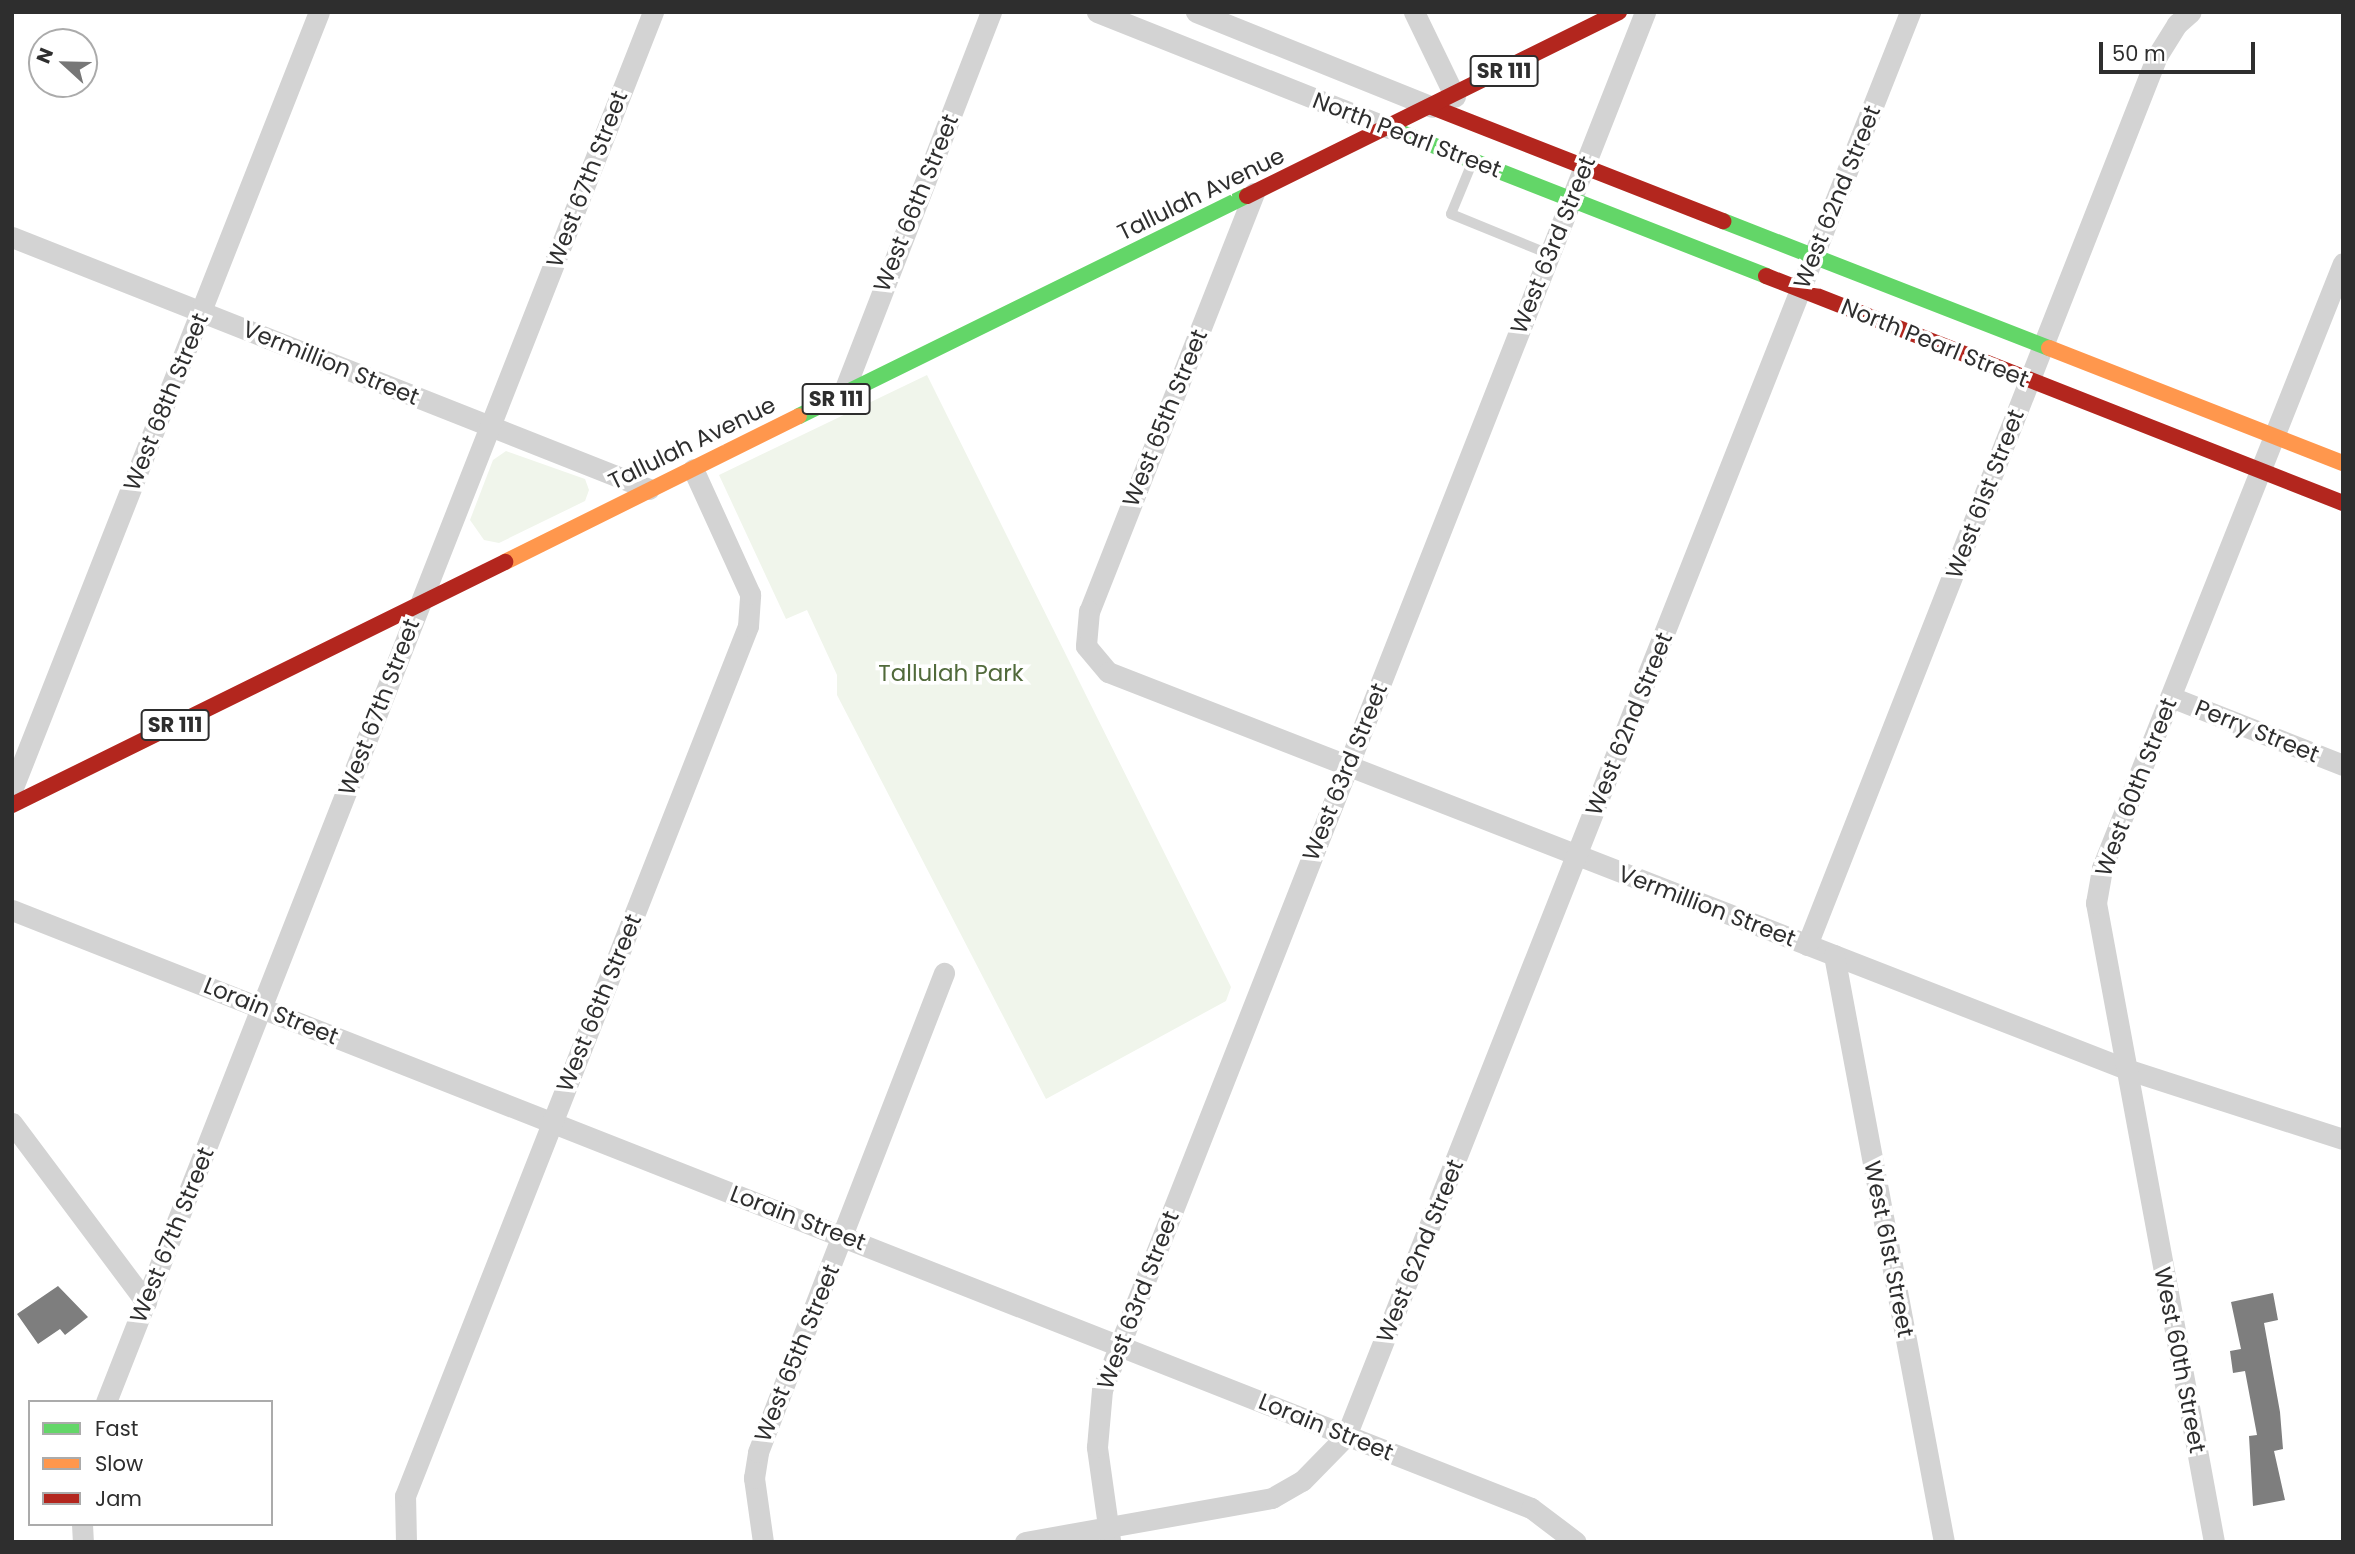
<!DOCTYPE html>
<style>
body{margin:0}
#map{position:relative;width:2355px;height:1554px;overflow:hidden;background:#fff;font-family:Poppins,sans-serif}
div>[style]{position:absolute}
[style*='--x']{left:calc(var(--x)*1px);top:calc(var(--y)*1px);width:calc(var(--w)*1px);rotate:calc(var(--a)*1deg)}
.green>*{inset:0;background:#f0f5eb}
.building>*{inset:0;background:#7e7e7e}
.lane>*{height:10px;margin:-5px;padding:0 5px;transform-origin:5px;border-radius:5px;background:#d3d3d3}
.street>*{height:21px;margin:-10.5px;padding:0 10.5px;transform-origin:10.5px;border-radius:10.5px;background:#d3d3d3}
.fast>*{height:16px;margin:-8px;padding:0 8px;transform-origin:8px;border-radius:8px;background:#63d668}
.slow>*{height:16px;margin:-8px;padding:0 8px;transform-origin:8px;border-radius:8px;background:#ff974d}
.jam>*{height:16px;margin:-8px;padding:0 8px;transform-origin:8px;border-radius:8px;background:#b3261e}
span{translate:-50% -50%;white-space:nowrap;text-align:center;line-height:1.15;-webkit-text-stroke:7px #fff;paint-order:stroke}
.shield-label span{padding:2px 5px;background:#fff;border:2px solid;border-radius:5px;-webkit-text-stroke-width:0}
.shield-label{font-size:21px;color:#2e2e2e;font-weight:700}
.street-label{font-size:23px;color:#2e2e2e}
.park-label{font-size:23px;color:#516a3b}
.frame{position:absolute;inset:0;border:14px solid #2e2e2e;pointer-events:none}
.legend{position:absolute;left:28px;top:1400px;width:245px;height:126px;box-sizing:border-box;background:#fff;border:2px solid #ababab;margin:0;padding:9px 12px;list-style:none;font-size:21px;color:#2e2e2e}
.legend li{display:flex;align-items:center;gap:14px;height:35px}
.legend b{width:35px;border:2px solid #ababab}
.north{position:absolute;left:28px;top:28px;width:70px;height:70px;box-sizing:border-box;background:#fff;border:2px solid #ababab;border-radius:50%;rotate:292deg;font-size:19px;font-weight:700;line-height:28px;text-align:center;color:#2e2e2e}
.north::after{content:'';display:block;margin:auto;width:24px;height:32px;background:#777;clip-path:polygon(50% 0,100% 100%,50% 72%,0 100%)}
.scale{position:absolute;left:2099px;top:42px;width:156px;height:32px;box-sizing:border-box;border:4px solid #2e2e2e;border-top:0;padding-left:9px;font-size:21px;line-height:24px;white-space:nowrap;color:#2e2e2e;-webkit-text-stroke:5px #fff;paint-order:stroke}
</style>
<div id="map">
<div class="green">
<div style="clip-path:polygon(927px 375px,1231px 987px,1226px 1001px,1046px 1099px,837px 695px,837px 675px,807px 610px,786px 619px,719px 475px)"></div>
<div style="clip-path:polygon(506px 451px,585px 479px,589px 490px,585px 501px,499px 543px,484px 540px,470px 520px,493px 460px)"></div>
</div>
<div class="building">
<div style="clip-path:polygon(58px 1286px,88px 1317px,65px 1335px,60px 1329px,38px 1344px,17px 1314px)"></div>
<div style="clip-path:polygon(2273px 1293px,2278px 1320px,2264px 1323px,2280px 1412px,2283px 1449px,2274px 1451px,2285px 1500px,2253px 1506px,2249px 1436px,2257px 1435px,2245px 1371px,2233px 1373px,2230px 1351px,2241px 1349px,2231px 1302px)"></div>
</div>
<div class="lane">
<div style="--x:1472;--y:163;--w:55;--a:112.4"></div>
<div style="--x:1451;--y:214;--w:106;--a:22.2"></div>
</div>
<div class="street">
<div style="--x:1097;--y:12;--w:314;--a:21.7"></div>
<div style="--x:1196;--y:12;--w:254;--a:21.9"></div>
<div style="--x:1414;--y:12;--w:94;--a:64.2"></div>
<div style="--x:1254;--y:193;--w:449;--a:111.5"></div>
<div style="--x:1089;--y:611;--w:35;--a:95"></div>
<div style="--x:1086;--y:646;--w:34;--a:50"></div>
<div style="--x:1108;--y:672;--w:1093;--a:21.3"></div>
<div style="--x:2126;--y:1069;--w:228;--a:17.9"></div>
<div style="--x:12;--y:237;--w:685;--a:21.58"></div>
<div style="--x:842;--y:396;--w:412;--a:-68.8"></div>
<div style="--x:2171;--y:697;--w:185;--a:21.6"></div>
<div style="--x:12;--y:790;--w:836;--a:-68.47"></div>
<div style="--x:12;--y:910;--w:1632;--a:21.49"></div>
<div style="--x:1531;--y:1508;--w:56;--a:37.1"></div>
<div style="--x:1807;--y:945;--w:955;--a:-68.51"></div>
<div style="--x:2157;--y:56;--w:38;--a:-58"></div>
<div style="--x:2177;--y:24;--w:18;--a:-41"></div>
<div style="--x:1834;--y:955;--w:597;--a:79.39"></div>
<div style="--x:12;--y:1123;--w:224;--a:53.2"></div>
<div style="--x:106;--y:1402;--w:1494;--a:-68.52"></div>
<div style="--x:82;--y:1524;--w:18;--a:87"></div>
<div style="--x:1110;--y:1540;--w:94;--a:-98"></div>
<div style="--x:1097;--y:1447;--w:57;--a:-85"></div>
<div style="--x:1102;--y:1390;--w:1481;--a:-68.49"></div>
<div style="--x:406;--y:1542;--w:46;--a:-91.2"></div>
<div style="--x:405;--y:1496;--w:935;--a:-68.48"></div>
<div style="--x:748;--y:626;--w:32;--a:-86"></div>
<div style="--x:750;--y:594;--w:137;--a:-114.5"></div>
<div style="--x:763;--y:1542;--w:65;--a:-98"></div>
<div style="--x:754;--y:1478;--w:26;--a:-81"></div>
<div style="--x:758;--y:1452;--w:514;--a:-68.78"></div>
<div style="--x:1025;--y:1542;--w:251;--a:-10.1"></div>
<div style="--x:1272;--y:1498;--w:34;--a:-30"></div>
<div style="--x:1302;--y:1481;--w:63;--a:-45.6"></div>
<div style="--x:1346;--y:1436;--w:1532;--a:-68.39"></div>
<div style="--x:2214;--y:1542;--w:650;--a:-100.46"></div>
<div style="--x:2096;--y:903;--w:36;--a:-80"></div>
<div style="--x:2102;--y:868;--w:651;--a:-68.28"></div>
</div>
<div class="fast">
<div style="--x:1389;--y:128;--w:405;--a:21.4"></div>
<div style="--x:1723;--y:221;--w:350;--a:21.3"></div>
<div style="--x:799;--y:416;--w:499;--a:-26.2"></div>
</div>
<div class="slow">
<div style="--x:2049;--y:348;--w:316;--a:21.4"></div>
<div style="--x:505;--y:562;--w:328;--a:-26.4"></div>
</div>
<div class="jam">
<div style="--x:1432;--y:107;--w:313;--a:21.4"></div>
<div style="--x:1247;--y:196;--w:415;--a:-26.3"></div>
<div style="--x:1766;--y:276;--w:620;--a:21.48"></div>
<div style="--x:12;--y:805;--w:550;--a:-26.24"></div>
</div>
<div class="shield-label">
<span style="left:1504px;top:71px">SR 111</span>
<span style="left:836px;top:399px">SR 111</span>
<span style="left:175px;top:725px">SR 111</span>
</div>
<div class="street-label">
<span style="left:1407px;top:135px;rotate:21deg">North Pearl Street</span>
<span style="left:587px;top:179px;rotate:-69deg">West 67th Street</span>
<span style="left:1201px;top:194px;rotate:-26deg">Tallulah Avenue</span>
<span style="left:1837px;top:197px;rotate:-68deg">West 62nd Street</span>
<span style="left:916px;top:203px;rotate:-68deg">West 66th Street</span>
<span style="left:1553px;top:245px;rotate:-68deg">West 63rd Street</span>
<span style="left:1935px;top:343px;rotate:22deg">North Pearl Street</span>
<span style="left:331px;top:363px;rotate:22deg">Vermillion Street</span>
<span style="left:166px;top:402px;rotate:-68deg">West 68th Street</span>
<span style="left:1165px;top:418px;rotate:-68deg">West 65th Street</span>
<span style="left:692px;top:443px;rotate:-26deg">Tallulah Avenue</span>
<span style="left:1985px;top:494px;rotate:-69deg">West 61st Street</span>
<span style="left:379px;top:707px;rotate:-69deg">West 67th Street</span>
<span style="left:1629px;top:724px;rotate:-68deg">West 62nd Street</span>
<span style="left:2257px;top:731px;rotate:22deg">Perry Street</span>
<span style="left:1345px;top:772px;rotate:-68deg">West 63rd Street</span>
<span style="left:2136px;top:787px;rotate:-69deg">West 60th Street</span>
<span style="left:1707px;top:906px;rotate:21deg">Vermillion Street</span>
<span style="left:599px;top:1003px;rotate:-68deg">West 66th Street</span>
<span style="left:271px;top:1011px;rotate:22deg">Lorain Street</span>
<span style="left:798px;top:1218px;rotate:21deg">Lorain Street</span>
<span style="left:172px;top:1235px;rotate:-68deg">West 67th Street</span>
<span style="left:1889px;top:1249px;rotate:79deg">West 61st Street</span>
<span style="left:1420px;top:1251px;rotate:-68deg">West 62nd Street</span>
<span style="left:1138px;top:1300px;rotate:-69deg">West 63rd Street</span>
<span style="left:797px;top:1353px;rotate:-68deg">West 65th Street</span>
<span style="left:2180px;top:1360px;rotate:79deg">West 60th Street</span>
<span style="left:1326px;top:1427px;rotate:22deg">Lorain Street</span>
</div>
<div class="park-label">
<span style="left:951px;top:673px">Tallulah Park</span>
</div>
<div class="frame"></div>
<ul class="legend">
<li><b style="height:9px;background:#63d668"></b>Fast</li>
<li><b style="height:9px;background:#ff974d"></b>Slow</li>
<li><b style="height:9px;background:#b3261e"></b>Jam</li>
</ul>
<div class="north">N</div>
<div class="scale">50 m</div>
</div>
